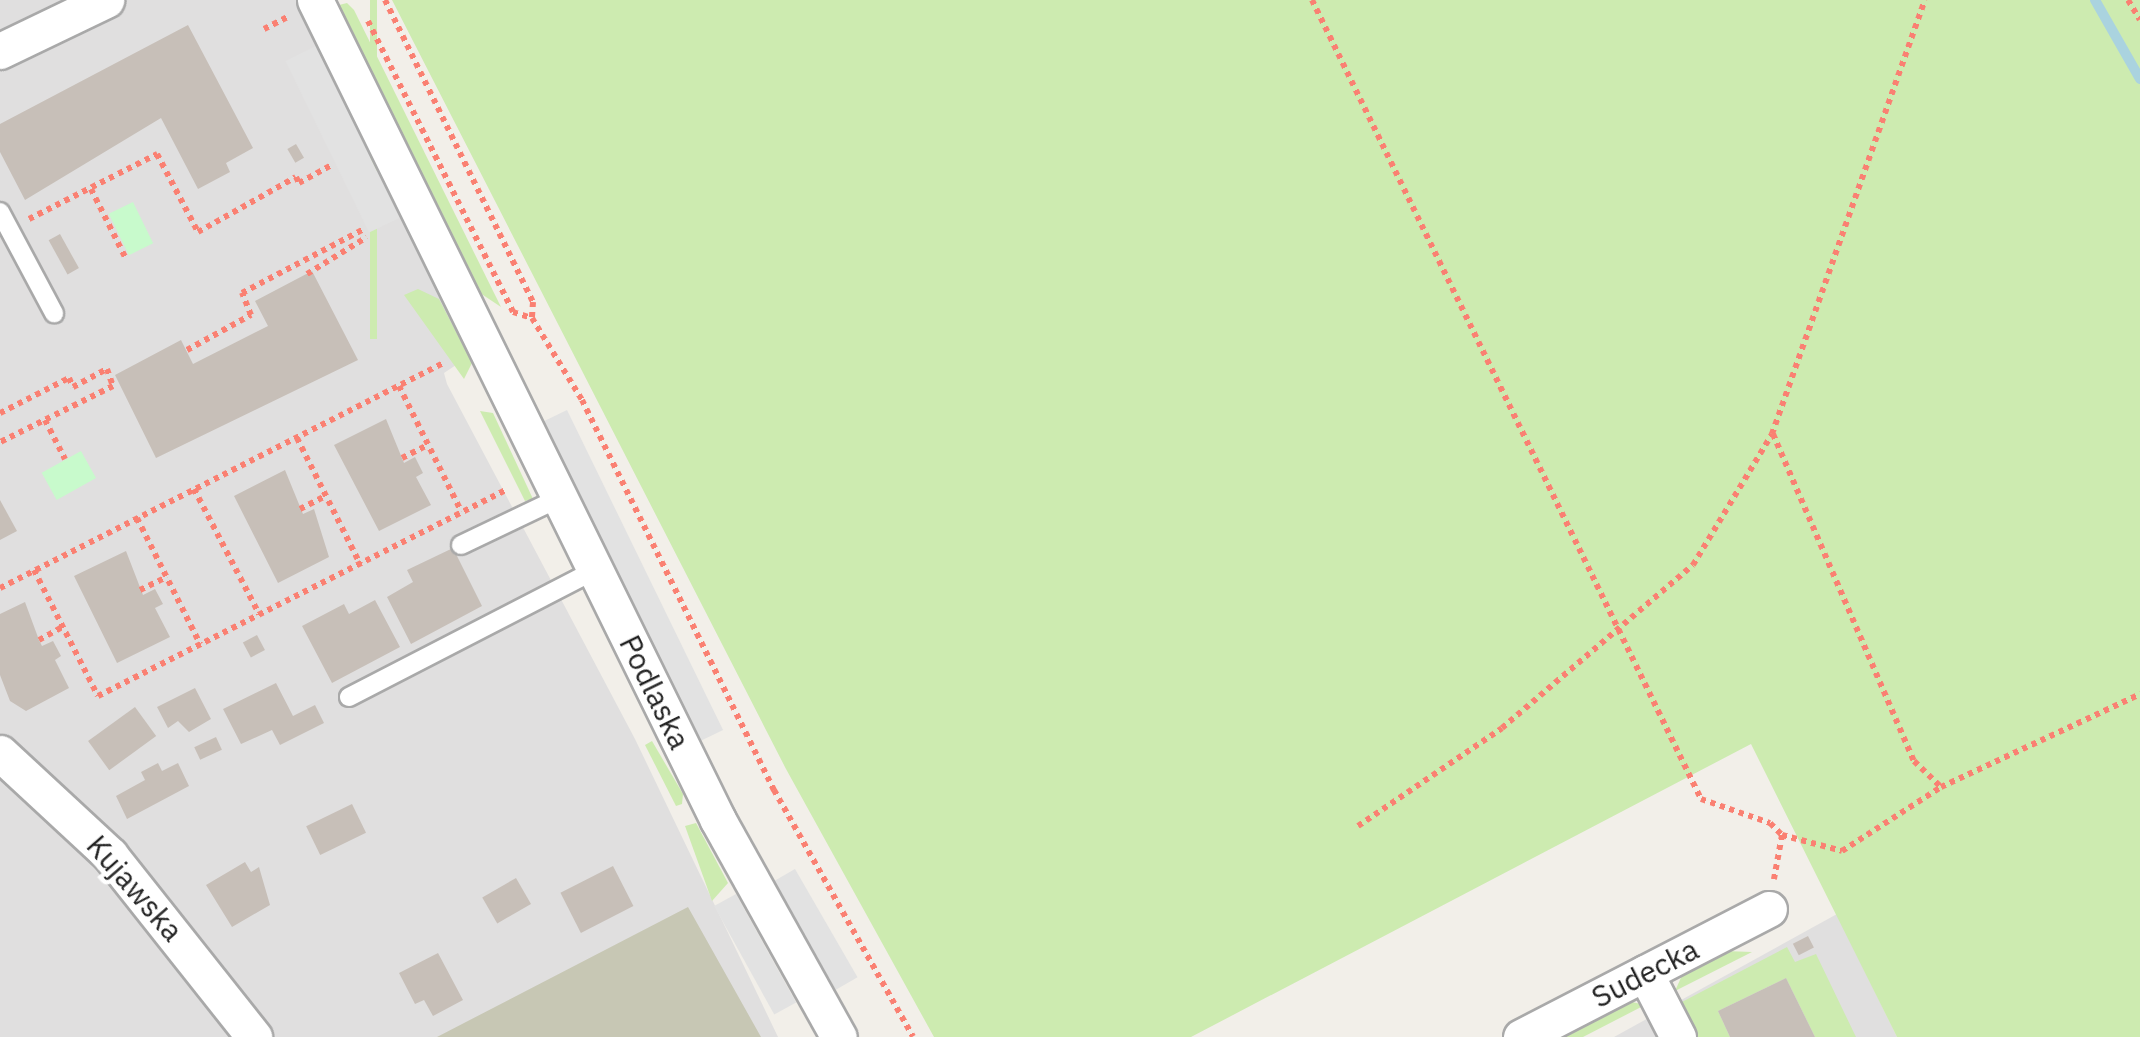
<!DOCTYPE html>
<style>
body{margin:0}
#map{position:relative;width:2140px;height:1037px;overflow:hidden;background:#f2efe9;font-family:"IBM Plex Sans",sans-serif}
div>[style]{position:absolute}
[style*='--x']{left:calc(var(--x)*1px);top:calc(var(--y)*1px);width:calc(var(--w)*1px);rotate:calc(var(--a)*1deg)}
.residential>*{inset:0;background:#e0dfdf}
.construction>*{inset:0;background:#c7c7b4}
.grass>*{inset:0;background:#cdebb0;transform-origin:0 0}
.park>*{inset:0;background:#c8facc;transform-origin:0 0}
.parking>*{inset:0;background:#e2e2e2;transform-origin:0 0}
.stream>*{height:10px;margin:-5px;padding:0 5px;transform-origin:5px;border-radius:5px;background:#aad3df}
.building>*{inset:0;background:#c7bfb8;transform-origin:0 0}
.path>*{height:6px;margin-top:-3px;transform-origin:0;background:repeating-linear-gradient(90deg,#fa8072 0 5px,transparent 0 10px)}
.roads{filter:drop-shadow(2px 0 #a9a9a9) drop-shadow(-2px 0 #a9a9a9) drop-shadow(0 2px #a9a9a9) drop-shadow(0 -2px #a9a9a9)}
.service>*{height:18px;margin:-9px;padding:0 9px;transform-origin:9px;border-radius:9px;background:#fff}
.minor>*{height:35px;margin:-17.5px;padding:0 17.5px;transform-origin:17.5px;border-radius:17.5px;background:#fff}
span{translate:-50% -50%;white-space:nowrap;text-align:center;line-height:1.15;-webkit-text-stroke:9px #fff;paint-order:stroke}
.street-label{font-size:30px;color:#222}
</style>
<div id="map">
<div class="residential">
<div style="clip-path:polygon(0 0,317px 0,489px 343px,444px 373px,447px 384px,635px 739px,778px 1037px,0 1037px)"></div>
<div style="clip-path:polygon(1837px 914px,1897px 1037px,1614px 1037px)"></div>
</div>
<div class="construction">
<div style="clip-path:polygon(688px 907px,761px 1037px,436px 1037px,437px 1037px)"></div>
</div>
<div class="grass">
<div style="left:370px;top:0;width:7px;height:339px"></div>
<div style="clip-path:polygon(392px 0,2140px 0,2140px 1037px,1897px 1037px,1751px 744px,1191px 1037px,934px 1037px,786px 769px)"></div>
<div style="clip-path:polygon(347px 3px,354px 10px,501px 307px,480px 293px,339px 5px)"></div>
<div style="clip-path:polygon(418px 289px,439px 299px,472px 363px,464px 379px,404px 295px)"></div>
<div style="clip-path:polygon(480px 411px,493px 413px,533px 499px,525px 501px)"></div>
<div style="clip-path:polygon(652px 741px,683px 794px,682px 804px,676px 806px,645px 745px)"></div>
<div style="clip-path:polygon(696px 823px,728px 883px,712px 901px,685px 826px)"></div>
<div style="clip-path:polygon(1787px 947px,1795px 962px,1816px 954px,1856px 1037px,1815px 1037px,1786px 978px,1718px 1011px,1730px 1037px,1695px 1037px,1678px 1004px)"></div>
<div style="clip-path:polygon(1725px 951px,1752px 952px,1675px 991px,1684px 971px)"></div>
<div style="clip-path:polygon(1628px 1001px,1645px 1005px,1583px 1037px,1557px 1037px)"></div>
</div>
<div class="park">
<div style="left:133px;top:202px;width:46px;height:27px;rotate:64deg"></div>
<div style="left:81px;top:451px;width:31px;height:45px;rotate:61deg"></div>
</div>
<div class="parking">
<div style="left:316px;top:46px;width:191px;height:34px;rotate:64deg"></div>
<div style="left:567px;top:410px;width:356px;height:27px;rotate:64deg"></div>
<div style="left:795px;top:869px;width:125px;height:25px;rotate:60deg"></div>
<div style="left:736px;top:894px;width:124px;height:25px;rotate:61deg"></div>
</div>
<div class="stream">
<div style="--x:2095;--y:0;--w:91;--a:60.3"></div>
</div>
<div class="building">
<div style="clip-path:polygon(188px 25px,253px 148px,226px 163px,230px 172px,198px 189px,161px 118px,25px 200px,0 152px,0 124px)"></div>
<div style="left:296px;top:144px;width:16px;height:10px;rotate:60deg"></div>
<div style="left:60px;top:234px;width:39px;height:13px;rotate:61deg"></div>
<div style="clip-path:polygon(312px 271px,358px 360px,156px 458px,115px 375px,181px 340px,193px 364px,268px 326px,255px 301px)"></div>
<div style="clip-path:polygon(386px 419px,404px 463px,415px 457px,423px 473px,416px 477px,431px 505px,379px 531px,334px 445px)"></div>
<div style="clip-path:polygon(285px 470px,303px 514px,314px 509px,329px 557px,278px 583px,234px 496px)"></div>
<div style="clip-path:polygon(0 500px,17px 531px,0 540px)"></div>
<div style="clip-path:polygon(453px 548px,482px 606px,411px 644px,387px 597px,413px 582px,407px 570px)"></div>
<div style="clip-path:polygon(126px 551px,143px 595px,155px 589px,163px 604px,155px 608px,170px 637px,117px 663px,74px 576px)"></div>
<div style="clip-path:polygon(375px 600px,400px 647px,332px 683px,302px 626px,344px 604px,349px 614px)"></div>
<div style="clip-path:polygon(25px 602px,39px 640px,42px 646px,53px 641px,61px 656px,55px 660px,69px 688px,26px 711px,10px 701px,0 675px,0 614px)"></div>
<div style="left:257px;top:635px;width:17px;height:16px;rotate:62deg"></div>
<div style="clip-path:polygon(276px 683px,293px 716px,315px 705px,324px 723px,280px 745px,272px 730px,241px 744px,223px 709px)"></div>
<div style="clip-path:polygon(195px 688px,211px 719px,189px 732px,178px 721px,168px 728px,157px 707px)"></div>
<div style="left:135px;top:707px;width:36px;height:58px;rotate:54deg"></div>
<div style="left:216px;top:737px;width:14px;height:24px;rotate:65deg"></div>
<div style="clip-path:polygon(158px 763px,162px 771px,178px 763px,189px 786px,127px 819px,116px 796px,145px 780px,141px 772px)"></div>
<div style="left:352px;top:804px;width:32px;height:51px;rotate:64deg"></div>
<div style="clip-path:polygon(245px 862px,251px 872px,259px 867px,270px 905px,232px 927px,206px 885px)"></div>
<div style="left:613px;top:866px;width:45px;height:59px;rotate:63deg"></div>
<div style="left:516px;top:878px;width:30px;height:39px;rotate:60deg"></div>
<div style="left:1808px;top:936px;width:13px;height:17px;rotate:63deg"></div>
<div style="clip-path:polygon(438px 953px,463px 1000px,433px 1016px,424px 1000px,415px 1004px,399px 973px)"></div>
<div style="clip-path:polygon(1786px 978px,1815px 1037px,1730px 1037px,1718px 1011px)"></div>
</div>
<div class="path">
<div style="--x:385;--y:0;--w:336;--a:63.9"></div>
<div style="--x:533;--y:302;--w:16;--a:94"></div>
<div style="--x:532;--y:318;--w:96;--a:58.6"></div>
<div style="--x:582;--y:400;--w:435;--a:63.8"></div>
<div style="--x:774;--y:790;--w:283;--a:60.6"></div>
<div style="--x:1312;--y:0;--w:889;--a:64.04"></div>
<div style="--x:1701;--y:799;--w:73;--a:19.2"></div>
<div style="--x:1770;--y:823;--w:17;--a:45"></div>
<div style="--x:1782;--y:835;--w:45;--a:100.3"></div>
<div style="--x:2128;--y:0;--w:23;--a:59"></div>
<div style="--x:368;--y:21;--w:325;--a:63.5"></div>
<div style="--x:513;--y:312;--w:20;--a:18"></div>
<div style="--x:264;--y:29;--w:28;--a:-27"></div>
<div style="--x:91;--y:189;--w:76;--a:63.4"></div>
<div style="--x:29;--y:219;--w:144;--a:-26.9"></div>
<div style="--x:157;--y:154;--w:88;--a:62.3"></div>
<div style="--x:198;--y:232;--w:112;--a:-29.3"></div>
<div style="--x:296;--y:177;--w:7;--a:63"></div>
<div style="--x:299;--y:183;--w:38;--a:-29"></div>
<div style="--x:307;--y:274;--w:70;--a:-31.7"></div>
<div style="--x:187;--y:350;--w:73;--a:-28.7"></div>
<div style="--x:251;--y:315;--w:24;--a:-112"></div>
<div style="--x:242;--y:293;--w:138;--a:-27.7"></div>
<div style="--x:399;--y:386;--w:140;--a:63.6"></div>
<div style="--x:0;--y:413;--w:77;--a:-26.9"></div>
<div style="--x:69;--y:378;--w:10;--a:66"></div>
<div style="--x:73;--y:387;--w:38;--a:-28"></div>
<div style="--x:107;--y:369;--w:18;--a:71"></div>
<div style="--x:113;--y:386;--w:126;--a:153.6"></div>
<div style="--x:45;--y:420;--w:44;--a:62.9"></div>
<div style="--x:1773;--y:434;--w:356;--a:66.7"></div>
<div style="--x:1914;--y:761;--w:37;--a:44"></div>
<div style="--x:297;--y:438;--w:141;--a:63.4"></div>
<div style="--x:402;--y:458;--w:29;--a:-27"></div>
<div style="--x:194;--y:489;--w:141;--a:62.5"></div>
<div style="--x:300;--y:509;--w:28;--a:-27"></div>
<div style="--x:137;--y:518;--w:141;--a:63.4"></div>
<div style="--x:34;--y:570;--w:141;--a:63.1"></div>
<div style="--x:98;--y:696;--w:459;--a:-26.8"></div>
<div style="--x:0;--y:588;--w:498;--a:-26.9"></div>
<div style="--x:140;--y:590;--w:30;--a:-26"></div>
<div style="--x:39;--y:640;--w:29;--a:-29"></div>
<div style="--x:1358;--y:826;--w:174;--a:-34.2"></div>
<div style="--x:1502;--y:728;--w:251;--a:-40.5"></div>
<div style="--x:1693;--y:565;--w:153;--a:-58.9"></div>
<div style="--x:1772;--y:434;--w:460;--a:-70.6"></div>
<div style="--x:1782;--y:835;--w:62;--a:14.9"></div>
<div style="--x:1842;--y:851;--w:118;--a:-32.9"></div>
<div style="--x:1941;--y:787;--w:220;--a:-25"></div>
</div>
<div class="roads">
<div class="service">
<div style="--x:0;--y:212;--w:115;--a:61.9"></div>
<div style="--x:461;--y:545;--w:109;--a:-25.6"></div>
<div style="--x:349;--y:697;--w:277;--a:-27.3"></div>
</div>
<div class="minor">
<div style="--x:315;--y:0;--w:914;--a:63.83"></div>
<div style="--x:718;--y:820;--w:248;--a:60.9"></div>
<div style="--x:0;--y:51;--w:118;--a:-25.7"></div>
<div style="--x:0;--y:753;--w:150;--a:42.8"></div>
<div style="--x:110;--y:855;--w:232;--a:51.6"></div>
<div style="--x:1645;--y:973;--w:72;--a:62.7"></div>
<div style="--x:1521;--y:1037;--w:279;--a:-27.3"></div>
</div>
</div>
<div class="street-label">
<span style="left:655px;top:692px;rotate:64deg">Podlaska</span>
<span style="left:135px;top:888px;rotate:49deg">Kujawska</span>
<span style="left:1645px;top:973px;rotate:-27deg">Sudecka</span>
</div>
</div>
